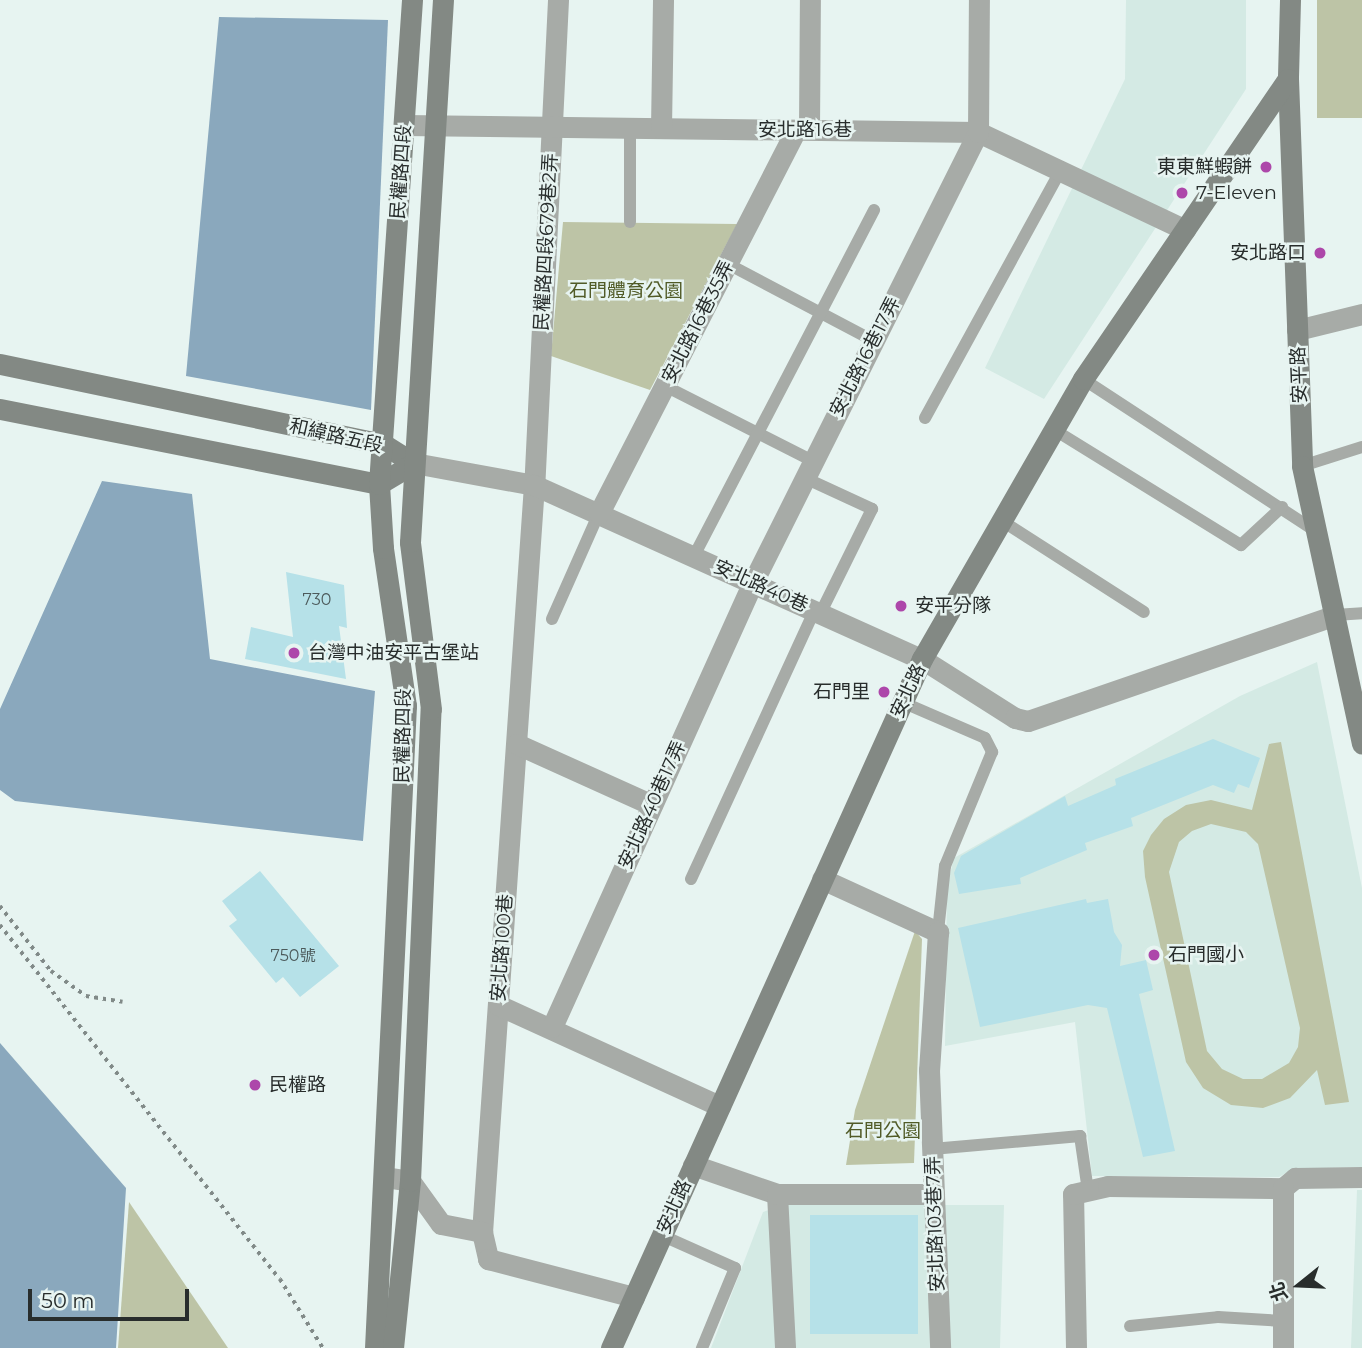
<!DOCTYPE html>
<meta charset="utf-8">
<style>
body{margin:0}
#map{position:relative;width:1362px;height:1348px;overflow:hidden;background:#e7f4f1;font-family:Montserrat,"Noto Sans TC",sans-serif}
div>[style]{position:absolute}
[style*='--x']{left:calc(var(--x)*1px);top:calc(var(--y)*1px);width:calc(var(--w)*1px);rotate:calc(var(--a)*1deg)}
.built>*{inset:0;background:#d4eae4}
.green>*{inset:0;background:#bdc4a6;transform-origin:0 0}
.water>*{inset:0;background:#8aa8bd}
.building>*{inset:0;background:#b6e1e8;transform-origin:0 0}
.path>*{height:3.5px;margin-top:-1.75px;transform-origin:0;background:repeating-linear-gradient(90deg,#818a88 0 3.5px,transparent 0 8.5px)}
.lane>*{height:12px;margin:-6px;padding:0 6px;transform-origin:6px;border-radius:6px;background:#a7aba7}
.street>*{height:21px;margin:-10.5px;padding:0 10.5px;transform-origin:10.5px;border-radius:10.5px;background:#a7aba7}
.secondary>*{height:21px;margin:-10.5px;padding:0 10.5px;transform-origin:10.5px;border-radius:10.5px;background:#838984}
.dots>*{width:19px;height:19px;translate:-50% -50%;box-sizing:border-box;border:4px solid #e7f4f1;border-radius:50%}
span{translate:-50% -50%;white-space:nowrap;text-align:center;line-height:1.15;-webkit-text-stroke:5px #e7f4f1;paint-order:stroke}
.number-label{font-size:16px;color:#4c5a5b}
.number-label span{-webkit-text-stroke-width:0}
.street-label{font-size:19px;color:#282d2c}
.poi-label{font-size:19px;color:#282d2c}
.right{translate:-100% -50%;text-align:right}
.left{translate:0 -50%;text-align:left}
.park-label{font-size:19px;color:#515b27}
.north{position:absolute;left:1264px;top:1250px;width:70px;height:70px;-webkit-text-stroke:5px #e7f4f1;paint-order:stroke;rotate:252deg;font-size:19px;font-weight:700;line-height:28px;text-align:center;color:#282d2c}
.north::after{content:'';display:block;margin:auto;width:24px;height:32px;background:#282d2c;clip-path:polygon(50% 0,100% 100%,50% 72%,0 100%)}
.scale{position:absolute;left:28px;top:1289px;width:161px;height:32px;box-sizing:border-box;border:4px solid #282d2c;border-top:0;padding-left:9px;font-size:21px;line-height:24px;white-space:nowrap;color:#282d2c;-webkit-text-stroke:5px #e7f4f1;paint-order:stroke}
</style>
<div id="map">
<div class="built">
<div style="clip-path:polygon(1126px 0,1246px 0,1246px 89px,1044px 399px,985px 368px,1125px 79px)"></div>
<div style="clip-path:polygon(1317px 662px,1362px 888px,1362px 1167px,1293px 1169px,1279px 1177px,1092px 1176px,1075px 1022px,945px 1046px,947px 886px,954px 858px,1240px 696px)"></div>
<div style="clip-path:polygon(1357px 1190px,1362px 1190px,1362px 1348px,1351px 1348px)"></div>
<div style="clip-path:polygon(783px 1205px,1004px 1205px,1000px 1348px,711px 1348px,763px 1212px)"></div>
</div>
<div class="green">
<div style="left:1317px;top:0;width:45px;height:118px"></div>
<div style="clip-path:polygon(563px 222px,737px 224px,650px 390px,551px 356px)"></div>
<div style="clip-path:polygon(evenodd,1281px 742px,1349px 1102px,1325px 1105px,1317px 1070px,1290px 1098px,1263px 1108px,1231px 1105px,1203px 1088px,1186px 1062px,1145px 877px,1143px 851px,1151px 835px,1164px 819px,1186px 805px,1211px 800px,1252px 810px,1269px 744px,1281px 742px,1211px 824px,1246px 832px,1258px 844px,1300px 1028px,1298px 1047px,1289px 1063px,1262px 1079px,1243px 1079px,1222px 1069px,1207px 1051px,1169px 872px,1179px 842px,1192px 831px,1211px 824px)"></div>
<div style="clip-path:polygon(915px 931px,922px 939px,914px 1163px,846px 1165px,855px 1110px)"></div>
<div style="clip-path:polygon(129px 1202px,228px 1348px,118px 1348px)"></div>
</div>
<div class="water">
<div style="clip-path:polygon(219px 17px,388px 20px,371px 410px,186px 376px)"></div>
<div style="clip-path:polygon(102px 481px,192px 494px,210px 659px,375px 691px,363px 841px,15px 801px,0 790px,0 709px)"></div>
<div style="clip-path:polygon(0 1043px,126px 1188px,116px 1348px,0 1348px)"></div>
</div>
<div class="building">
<div style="clip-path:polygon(286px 572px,344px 585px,347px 628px,339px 626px,346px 679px,245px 659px,251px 627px,293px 637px)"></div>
<div style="clip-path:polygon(1213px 739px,1260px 758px,1249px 788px,1238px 784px,1234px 793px,1213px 785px,1131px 818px,1133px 826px,1085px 843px,1087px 850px,1020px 878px,1021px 884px,959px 894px,954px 873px,961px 856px,1065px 796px,1068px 806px,1116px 785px,1115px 779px)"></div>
<div style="clip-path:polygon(260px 871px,339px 966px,300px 997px,283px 977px,276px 983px,229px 926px,237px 920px,222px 901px)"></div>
<div style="clip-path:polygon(1086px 899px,1087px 903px,1108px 899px,1114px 932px,1122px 945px,1120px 966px,1146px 960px,1153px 990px,1139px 994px,1175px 1151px,1143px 1157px,1107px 1008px,1088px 1005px,980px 1027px,958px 928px)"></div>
<div style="left:918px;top:1215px;width:119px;height:108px;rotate:90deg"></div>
</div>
<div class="path">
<div style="--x:0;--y:906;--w:83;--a:51.9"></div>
<div style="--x:51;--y:971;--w:43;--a:35.5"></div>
<div style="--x:86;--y:996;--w:37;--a:9"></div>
<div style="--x:0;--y:925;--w:451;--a:51.7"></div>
<div style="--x:280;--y:1279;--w:81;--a:58.1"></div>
</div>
<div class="lane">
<div style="--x:630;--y:128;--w:94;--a:90"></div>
<div style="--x:728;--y:264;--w:165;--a:27.8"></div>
<div style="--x:1083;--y:379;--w:280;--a:33.2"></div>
<div style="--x:665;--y:386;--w:166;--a:26.9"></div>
<div style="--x:925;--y:418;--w:281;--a:-61.3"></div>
<div style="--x:1053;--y:429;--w:221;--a:31.7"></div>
<div style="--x:1241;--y:545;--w:56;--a:-42.8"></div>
<div style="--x:1302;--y:466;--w:63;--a:-17.6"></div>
<div style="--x:805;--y:478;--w:74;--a:24.8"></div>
<div style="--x:872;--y:509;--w:115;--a:116.3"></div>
<div style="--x:999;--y:519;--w:172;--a:32.7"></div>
<div style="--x:694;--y:556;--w:390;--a:-62.5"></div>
<div style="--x:1335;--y:615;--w:27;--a:-4"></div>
<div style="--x:552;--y:619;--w:116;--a:-66.1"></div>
<div style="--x:902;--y:702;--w:90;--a:23.4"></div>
<div style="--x:985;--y:738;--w:16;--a:63"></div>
<div style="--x:992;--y:752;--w:123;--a:112.4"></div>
<div style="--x:945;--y:866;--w:66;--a:96.1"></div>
<div style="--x:691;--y:879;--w:296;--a:-65.3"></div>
<div style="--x:932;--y:1149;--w:149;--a:-5"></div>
<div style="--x:1080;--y:1136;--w:56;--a:81.7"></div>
<div style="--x:661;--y:1235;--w:81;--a:24"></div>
<div style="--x:735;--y:1268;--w:87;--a:112.4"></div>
<div style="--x:1130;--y:1326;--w:88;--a:-5.8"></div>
<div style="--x:1218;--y:1317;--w:66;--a:3.5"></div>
</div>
<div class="street">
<div style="--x:558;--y:0;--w:486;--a:92.8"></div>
<div style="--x:534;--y:485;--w:749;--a:93.98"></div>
<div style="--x:482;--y:1232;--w:28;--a:77"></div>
<div style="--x:488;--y:1259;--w:151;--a:14.6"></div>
<div style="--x:404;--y:125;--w:574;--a:0.7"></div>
<div style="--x:978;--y:132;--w:229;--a:25.3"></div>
<div style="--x:661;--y:128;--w:128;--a:-89.1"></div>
<div style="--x:809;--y:129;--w:129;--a:-89.6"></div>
<div style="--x:1297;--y:330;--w:67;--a:-13.8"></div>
<div style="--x:414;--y:463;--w:122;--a:10.4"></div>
<div style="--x:534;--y:485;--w:425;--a:24.2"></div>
<div style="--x:922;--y:659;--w:110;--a:32.4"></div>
<div style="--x:1015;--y:718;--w:13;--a:13"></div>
<div style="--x:1028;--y:721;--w:325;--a:-19"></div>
<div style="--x:599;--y:513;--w:431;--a:-62.8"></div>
<div style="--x:517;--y:744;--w:148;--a:24.3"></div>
<div style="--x:822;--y:879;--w:128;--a:24.6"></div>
<div style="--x:938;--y:932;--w:138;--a:93.7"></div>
<div style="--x:929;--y:1070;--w:278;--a:87.7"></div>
<div style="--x:498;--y:1005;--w:244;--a:24.5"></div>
<div style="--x:552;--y:1027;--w:488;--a:-65.7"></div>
<div style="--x:753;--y:582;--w:503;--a:-63.43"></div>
<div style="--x:978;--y:132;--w:132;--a:-89.6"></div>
<div style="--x:693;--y:1165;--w:89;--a:19"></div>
<div style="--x:777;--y:1194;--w:154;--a:87"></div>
<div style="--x:385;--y:1177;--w:25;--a:9"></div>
<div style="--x:410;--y:1181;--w:53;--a:54.2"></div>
<div style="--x:441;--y:1224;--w:42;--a:11"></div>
<div style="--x:777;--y:1194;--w:157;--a:0"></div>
<div style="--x:1076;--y:1348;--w:154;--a:-91.1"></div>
<div style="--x:1073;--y:1194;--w:36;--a:-13"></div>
<div style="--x:1108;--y:1186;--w:175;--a:0.7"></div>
<div style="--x:1283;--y:1188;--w:16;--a:-40"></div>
<div style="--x:1295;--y:1178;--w:67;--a:-0.9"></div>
<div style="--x:1283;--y:1348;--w:160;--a:-90"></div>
</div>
<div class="secondary">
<div style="--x:1290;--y:0;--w:79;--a:91.5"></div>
<div style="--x:1288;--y:79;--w:387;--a:87.9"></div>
<div style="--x:1302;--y:466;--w:284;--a:77.8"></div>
<div style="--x:0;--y:364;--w:391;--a:11.8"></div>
<div style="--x:383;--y:444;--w:36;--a:32"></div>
<div style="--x:0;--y:409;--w:386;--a:11.2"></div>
<div style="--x:379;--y:484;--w:41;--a:-31"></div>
<div style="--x:375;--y:1348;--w:643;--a:-87.24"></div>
<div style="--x:406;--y:706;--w:160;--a:-98.3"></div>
<div style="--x:383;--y:548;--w:64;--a:-93.6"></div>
<div style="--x:379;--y:484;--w:485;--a:-86.1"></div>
<div style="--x:393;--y:1348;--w:168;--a:-84.2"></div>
<div style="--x:410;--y:1181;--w:472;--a:-87.5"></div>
<div style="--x:431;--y:709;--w:168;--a:-97.2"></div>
<div style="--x:410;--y:542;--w:543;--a:-86.52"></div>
<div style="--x:611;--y:1348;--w:756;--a:-65.71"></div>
<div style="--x:922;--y:659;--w:323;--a:-60.1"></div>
<div style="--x:1083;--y:379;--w:363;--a:-55.7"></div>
</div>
<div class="dots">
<div style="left:1266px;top:167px;background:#ad47aa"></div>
<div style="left:1182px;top:193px;background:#ad47aa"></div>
<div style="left:1320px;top:253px;background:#ad47aa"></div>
<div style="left:901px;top:606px;background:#ad47aa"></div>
<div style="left:294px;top:653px;background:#ad47aa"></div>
<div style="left:884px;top:692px;background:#ad47aa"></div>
<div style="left:1154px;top:955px;background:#ad47aa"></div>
<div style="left:255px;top:1085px;background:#ad47aa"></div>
</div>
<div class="number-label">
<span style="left:317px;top:600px">730</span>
<span style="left:293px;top:956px">750號</span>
</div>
<div class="street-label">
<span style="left:805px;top:130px">安北路16巷</span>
<span style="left:401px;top:172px;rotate:-86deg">民權路四段</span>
<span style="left:546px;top:242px;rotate:-87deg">民權路四段679巷2弄</span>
<span style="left:698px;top:322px;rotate:-63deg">安北路16巷35弄</span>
<span style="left:865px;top:357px;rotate:-63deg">安北路16巷17弄</span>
<span style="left:1299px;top:375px;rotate:-92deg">安平路</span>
<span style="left:336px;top:436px;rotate:13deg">和緯路五段</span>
<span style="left:761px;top:586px;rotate:24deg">安北路40巷</span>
<span style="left:908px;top:691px;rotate:-65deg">安北路</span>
<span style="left:403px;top:736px;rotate:-89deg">民權路四段</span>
<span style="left:652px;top:805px;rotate:-66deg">安北路40巷17弄</span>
<span style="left:502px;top:948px;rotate:-86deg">安北路100巷</span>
<span style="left:674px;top:1207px;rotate:-66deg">安北路</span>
<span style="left:935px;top:1224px;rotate:-92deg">安北路103巷7弄</span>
</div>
<div class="poi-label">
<span class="right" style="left:1252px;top:167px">東東鮮蝦餅</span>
<span class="left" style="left:1196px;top:193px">7-Eleven</span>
<span class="right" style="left:1306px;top:253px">安北路口</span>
<span class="left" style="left:915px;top:606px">安平分隊</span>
<span class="left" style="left:308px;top:653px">台灣中油安平古堡站</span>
<span class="right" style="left:870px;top:692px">石門里</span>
<span class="left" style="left:1168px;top:955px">石門國小</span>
<span class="left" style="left:269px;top:1085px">民權路</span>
</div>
<div class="park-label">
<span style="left:626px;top:291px">石門體育公園</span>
<span style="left:883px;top:1131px">石門公園</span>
</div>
<div class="north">北</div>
<div class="scale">50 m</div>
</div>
